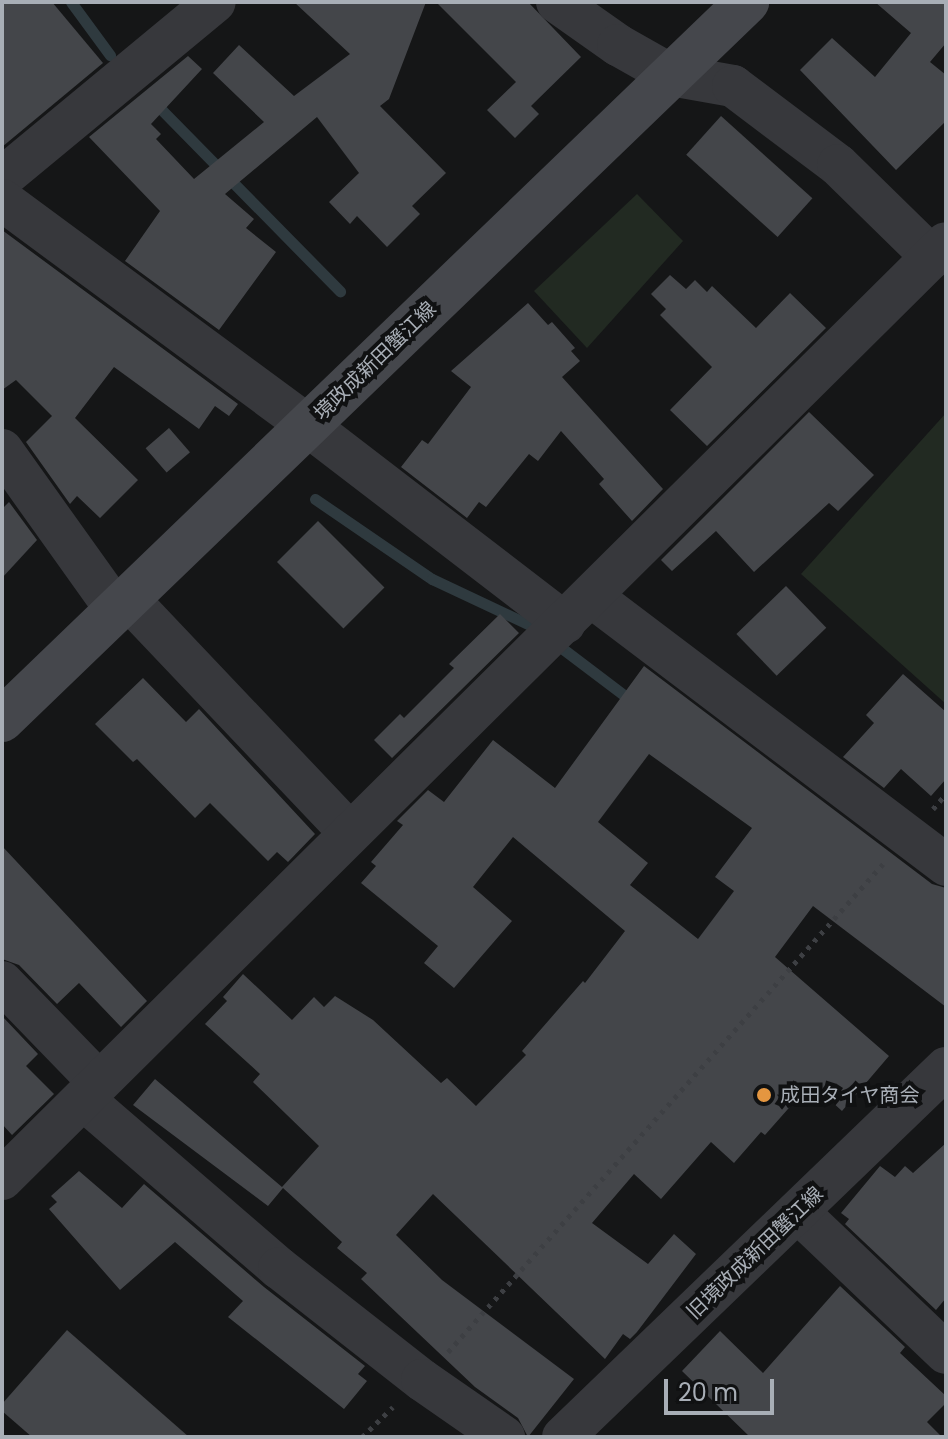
<!DOCTYPE html>
<meta charset="utf-8">
<style>
body{margin:0}
#map{position:relative;width:948px;height:1439px;overflow:hidden;background:#151617;font-family:Poppins,"Noto Sans JP",sans-serif}
div>[style]{position:absolute}
[style*='--x']{left:calc(var(--x)*1px);top:calc(var(--y)*1px);width:calc(var(--w)*1px);rotate:calc(var(--a)*1deg)}
.green>*{inset:0;background:#222a22}
.stream>*{height:11px;margin:-5.5px;padding:0 5.5px;transform-origin:5.5px;border-radius:5.5px;background:#2f3a3f}
.building>*{inset:0;background:#44464a;transform-origin:0 0}
.path>*{height:5px;margin-top:-2.5px;transform-origin:0;background:repeating-linear-gradient(90deg,#3d3f43 0 4px,transparent 0 10px)}
.minor>*{height:42px;margin:-21px;padding:0 21px;transform-origin:21px;border-radius:21px;background:#37383c}
.secondary>*{height:44px;margin:-22px;padding:0 22px;transform-origin:22px;border-radius:22px;background:#45474c}
.dots>*{width:22px;height:22px;translate:-50% -50%;box-sizing:border-box;border:4px solid #101112;border-radius:50%}
span{translate:-50% -50%;white-space:nowrap;text-align:center;line-height:1.15;-webkit-text-stroke:8px #101112;paint-order:stroke}
.street-label{font-size:20px;color:#a8aeb6}
.poi-label{font-size:20px;color:#a8aeb6}
.left{translate:0 -50%;text-align:left}
.frame{position:absolute;inset:0;border:4px solid #a8aeb6;pointer-events:none}
.scale{position:absolute;left:664px;top:1379px;width:110px;height:36px;box-sizing:border-box;border:4px solid #a8aeb6;border-top:0;padding-left:10px;font-size:24px;line-height:28px;white-space:nowrap;color:#a8aeb6;-webkit-text-stroke:6px #101112;paint-order:stroke}
</style>
<div id="map">
<div class="green">
<div style="clip-path:polygon(637px 194px,683px 241px,587px 348px,534px 291px)"></div>
<div style="clip-path:polygon(946px 413px,946px 704px,801px 574px)"></div>
</div>
<div class="stream">
<div style="--x:71;--y:2;--w:66;--a:53.7"></div>
<div style="--x:153;--y:101;--w:267;--a:45.5"></div>
<div style="--x:315;--y:499;--w:142;--a:34.4"></div>
<div style="--x:432;--y:579;--w:113;--a:25.2"></div>
<div style="--x:563;--y:649;--w:88;--a:37.1"></div>
</div>
<div class="building">
<div style="clip-path:polygon(2px 2px,52px 2px,103px 63px,2px 147px)"></div>
<div style="clip-path:polygon(294px 2px,426px 2px,389px 99px,380px 106px,446px 173px,412px 206px,420px 214px,387px 247px,357px 216px,350px 224px,329px 202px,359px 173px,317px 117px,225px 194px,254px 219px,246px 228px,276px 252px,219px 330px,125px 261px,160px 211px,89px 137px,188px 56px,202px 69px,151px 124px,161px 134px,156px 139px,194px 179px,264px 122px,213px 73px,239px 45px,294px 96px,350px 54px)"></div>
<div style="clip-path:polygon(436px 2px,528px 2px,581px 57px,531px 106px,539px 114px,515px 138px,487px 110px,516px 82px)"></div>
<div style="clip-path:polygon(875px 2px,946px 2px,946px 43px,930px 62px,946px 75px,946px 121px,896px 170px,800px 70px,832px 38px,875px 77px,911px 33px)"></div>
<div style="left:721px;top:116px;width:123px;height:52px;rotate:42deg"></div>
<div style="clip-path:polygon(2px 230px,238px 404px,229px 416px,215px 406px,199px 429px,114px 367px,75px 418px,138px 480px,100px 518px,77px 496px,70px 504px,26px 442px,52px 416px,16px 380px,2px 390px)"></div>
<div style="clip-path:polygon(670px 275px,686px 289px,695px 280px,707px 292px,712px 286px,756px 328px,790px 293px,826px 328px,707px 446px,670px 410px,712px 367px,660px 315px,666px 309px,651px 294px)"></div>
<div style="clip-path:polygon(528px 303px,548px 325px,552px 322px,575px 348px,571px 351px,580px 361px,562px 377px,663px 489px,632px 521px,599px 484px,604px 479px,561px 431px,538px 461px,529px 454px,486px 507px,479px 502px,467px 518px,401px 467px,422px 440px,428px 444px,471px 387px,451px 371px)"></div>
<div style="clip-path:polygon(809px 412px,874px 475px,838px 511px,829px 503px,754px 572px,716px 531px,672px 571px,661px 560px)"></div>
<div style="left:169px;top:428px;width:32px;height:31px;rotate:49deg"></div>
<div style="clip-path:polygon(9px 502px,37px 540px,2px 578px,2px 509px)"></div>
<div style="left:318px;top:521px;width:94px;height:58px;rotate:45deg"></div>
<div style="left:786px;top:586px;width:58px;height:69px;rotate:46deg"></div>
<div style="clip-path:polygon(500px 614px,519px 633px,392px 758px,374px 740px,400px 714px,404px 718px,454px 668px,449px 664px)"></div>
<div style="clip-path:polygon(evenodd,644px 666px,932px 884px,946px 888px,946px 1007px,813px 906px,775px 957px,889px 1056px,842px 1111px,821px 1092px,813px 1101px,803px 1092px,765px 1135px,761px 1132px,734px 1163px,711px 1142px,661px 1199px,634px 1174px,592px 1223px,648px 1264px,674px 1234px,696px 1254px,637px 1332px,630px 1339px,623px 1334px,605px 1359px,433px 1194px,396px 1235px,442px 1280px,574px 1379px,528px 1437px,518px 1418px,475px 1387px,361px 1279px,367px 1273px,337px 1248px,342px 1242px,283px 1188px,268px 1206px,133px 1105px,155px 1079px,282px 1187px,319px 1146px,253px 1082px,260px 1074px,205px 1024px,227px 1001px,223px 997px,243px 974px,292px 1020px,314px 997px,324px 1007px,335px 996px,373px 1020px,441px 1083px,447px 1078px,476px 1106px,526px 1055px,522px 1051px,583px 981px,585px 983px,625px 931px,513px 837px,473px 887px,512px 921px,454px 988px,424px 963px,438px 946px,361px 883px,376px 866px,371px 862px,403px 825px,397px 821px,428px 790px,444px 802px,493px 740px,555px 788px,644px 666px,649px 754px,752px 828px,715px 877px,734px 891px,698px 939px,630px 885px,648px 863px,598px 822px,649px 754px)"></div>
<div style="clip-path:polygon(903px 674px,946px 712px,946px 779px,931px 796px,901px 769px,884px 788px,843px 757px,874px 723px,866px 715px)"></div>
<div style="clip-path:polygon(143px 678px,186px 722px,199px 709px,315px 834px,288px 862px,277px 852px,268px 861px,210px 803px,195px 818px,137px 759px,133px 762px,95px 724px)"></div>
<div style="clip-path:polygon(2px 846px,147px 1001px,121px 1027px,79px 983px,57px 1004px,19px 965px,2px 959px)"></div>
<div style="clip-path:polygon(2px 1016px,38px 1054px,26px 1066px,54px 1094px,12px 1135px,2px 1124px)"></div>
<div style="clip-path:polygon(946px 1143px,946px 1298px,936px 1310px,845px 1224px,849px 1219px,841px 1213px,880px 1166px,895px 1177px,905px 1166px,913px 1173px)"></div>
<div style="clip-path:polygon(79px 1171px,122px 1208px,144px 1184px,264px 1287px,365px 1366px,358px 1374px,367px 1381px,344px 1409px,228px 1317px,243px 1301px,175px 1242px,120px 1290px,49px 1209px,57px 1202px,51px 1196px)"></div>
<div style="clip-path:polygon(840px 1286px,905px 1347px,900px 1353px,946px 1396px,946px 1403px,927px 1422px,942px 1437px,750px 1437px,682px 1371px,720px 1331px,763px 1373px)"></div>
<div style="clip-path:polygon(67px 1330px,189px 1437px,32px 1437px,2px 1411px,2px 1404px)"></div>
</div>
<div class="path">
<div style="--x:933;--y:809;--w:20;--a:-49"></div>
<div style="--x:448;--y:1352;--w:654;--a:-48.29"></div>
<div style="--x:362;--y:1437;--w:43;--a:-44.1"></div>
</div>
<div class="minor">
<div style="--x:557;--y:2;--w:75;--a:35.2"></div>
<div style="--x:618;--y:45;--w:61;--a:29.5"></div>
<div style="--x:671;--y:75;--w:63;--a:10.1"></div>
<div style="--x:733;--y:86;--w:131;--a:37"></div>
<div style="--x:838;--y:165;--w:132;--a:44.4"></div>
<div style="--x:2;--y:178;--w:276;--a:-39.6"></div>
<div style="--x:2;--y:200;--w:379;--a:36.4"></div>
<div style="--x:307;--y:425;--w:325;--a:37.5"></div>
<div style="--x:2;--y:450;--w:196;--a:54.5"></div>
<div style="--x:592;--y:597;--w:444;--a:37.1"></div>
<div style="--x:128;--y:599;--w:321;--a:46.5"></div>
<div style="--x:2;--y:982;--w:139;--a:45.9"></div>
<div style="--x:83;--y:1099;--w:259;--a:40.8"></div>
<div style="--x:279;--y:1268;--w:182;--a:38.1"></div>
<div style="--x:422;--y:1380;--w:100;--a:34.8"></div>
<div style="--x:2;--y:1179;--w:1329;--a:-44.76"></div>
<div style="--x:799;--y:1213;--w:203;--a:43.6"></div>
<div style="--x:563;--y:1437;--w:532;--a:-43.93"></div>
</div>
<div class="secondary">
<div style="--x:2;--y:720;--w:1035;--a:-43.94"></div>
</div>
<div class="dots">
<div style="left:764px;top:1095px;background:#e49640"></div>
</div>
<div class="street-label">
<span style="left:375px;top:361px;rotate:-44deg">境政成新田蟹江線</span>
<span style="left:755px;top:1253px;rotate:-44deg">旧境政成新田蟹江線</span>
</div>
<div class="poi-label">
<span class="left" style="left:780px;top:1095px">成田タイヤ商会</span>
</div>
<div class="frame"></div>
<div class="scale">20 m</div>
</div>
